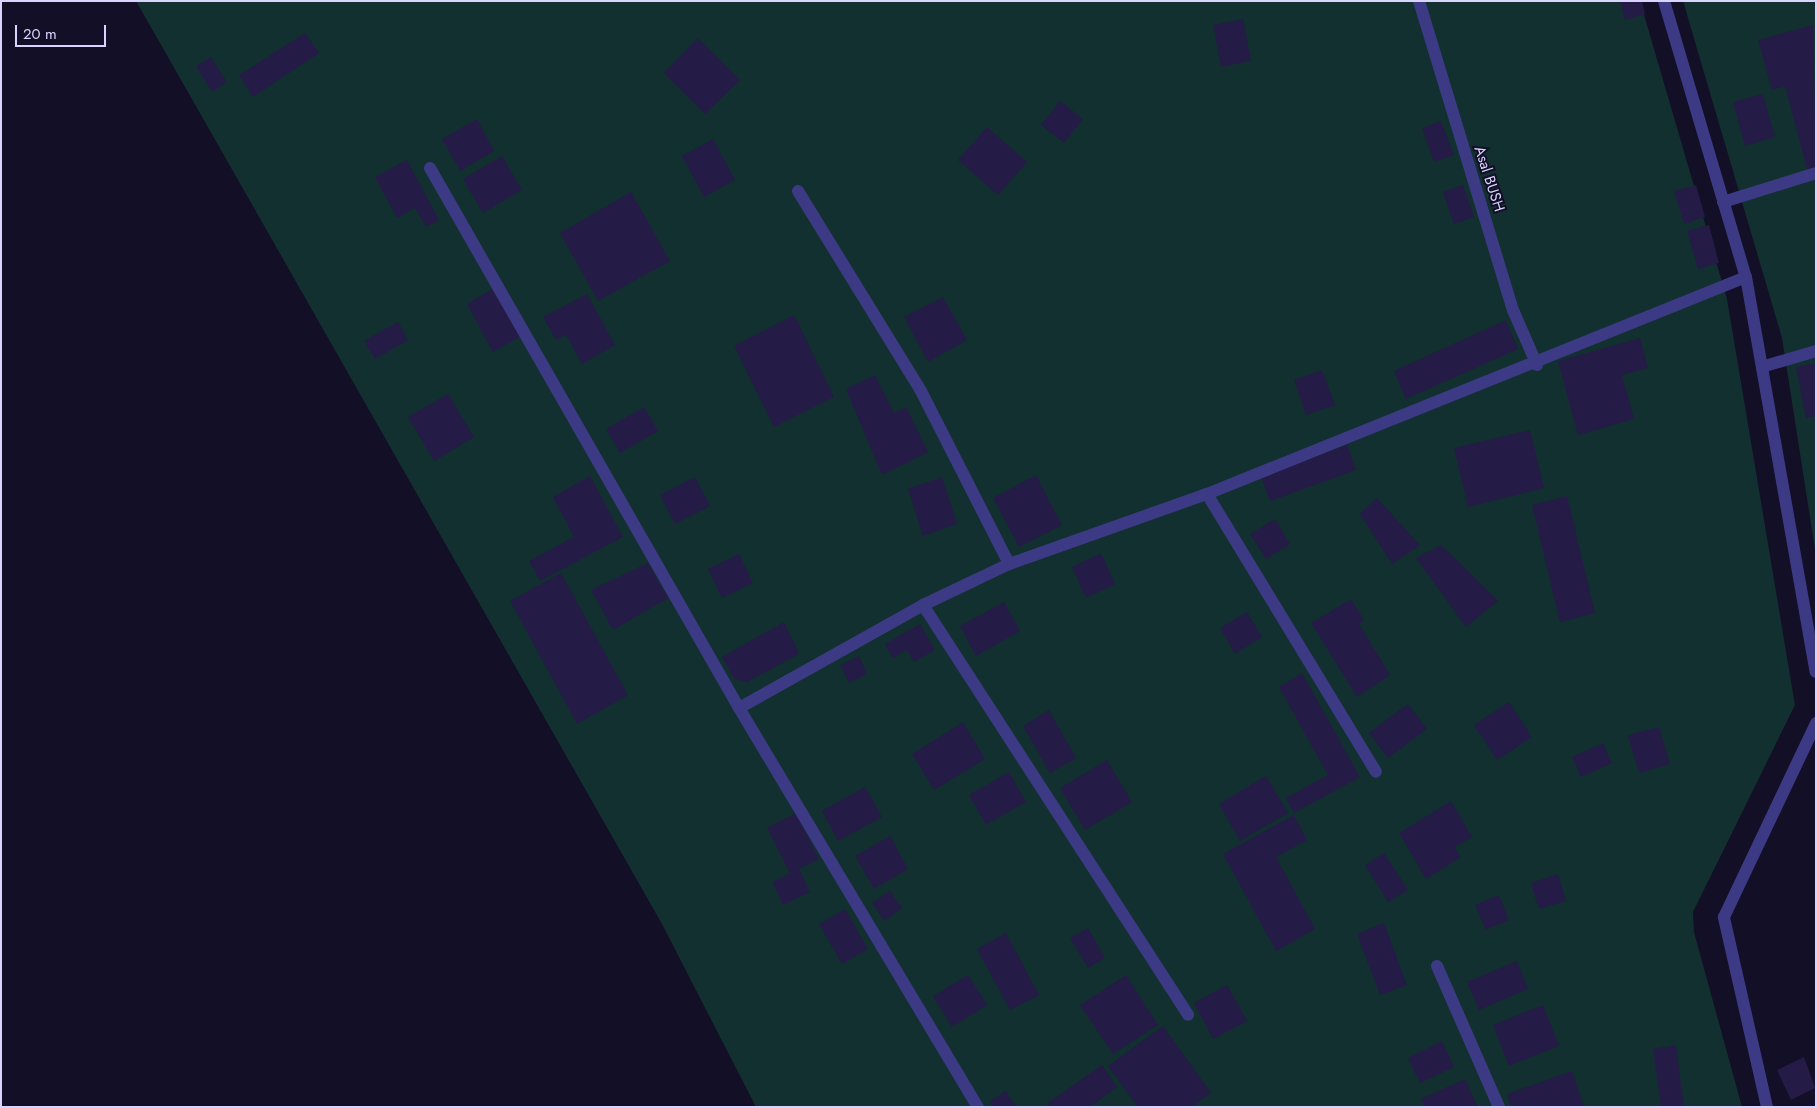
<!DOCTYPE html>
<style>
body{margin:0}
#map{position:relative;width:1817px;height:1108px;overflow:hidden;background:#130f26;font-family:Jost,sans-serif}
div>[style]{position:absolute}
.green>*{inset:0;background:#12302f}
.building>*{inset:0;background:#241b47}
.minor>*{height:12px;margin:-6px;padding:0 6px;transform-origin:6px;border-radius:6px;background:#3d3a85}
span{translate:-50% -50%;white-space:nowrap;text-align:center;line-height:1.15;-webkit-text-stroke:4px #130f26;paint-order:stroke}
.street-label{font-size:15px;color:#d9d4ff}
.frame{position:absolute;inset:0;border:2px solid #d9d4ff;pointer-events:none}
.scale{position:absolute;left:15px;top:25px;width:91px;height:22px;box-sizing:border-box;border:2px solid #d9d4ff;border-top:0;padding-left:6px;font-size:15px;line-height:18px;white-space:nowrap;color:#d9d4ff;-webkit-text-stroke:4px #130f26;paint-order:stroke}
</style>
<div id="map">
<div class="green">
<div style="clip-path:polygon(136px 1px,1640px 1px,1727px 299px,1795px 705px,1693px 912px,1694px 932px,1742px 1107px,756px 1107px,662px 924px)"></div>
<div style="clip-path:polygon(1683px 1px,1816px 1px,1816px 556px,1782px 338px)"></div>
</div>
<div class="building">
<div style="clip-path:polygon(1620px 1px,1642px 1px,1645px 14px,1625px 20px)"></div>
<div style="clip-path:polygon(1243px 19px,1251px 61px,1221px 67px,1213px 25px)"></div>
<div style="clip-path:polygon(1813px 25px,1816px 167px,1807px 169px,1785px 86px,1772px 90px,1758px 40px)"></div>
<div style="clip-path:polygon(305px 33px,319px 53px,253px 97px,239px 75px)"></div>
<div style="clip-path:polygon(698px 38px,740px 80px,705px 114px,664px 73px)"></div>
<div style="clip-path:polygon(211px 57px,227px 82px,212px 92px,196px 66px)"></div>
<div style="clip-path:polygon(1763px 94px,1775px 137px,1745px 146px,1733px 102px)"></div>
<div style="clip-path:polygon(1060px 101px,1083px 119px,1064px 143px,1041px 125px)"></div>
<div style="clip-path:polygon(477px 119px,494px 151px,460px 171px,442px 139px)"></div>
<div style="clip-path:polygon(1441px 121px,1454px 155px,1434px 162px,1422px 128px)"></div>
<div style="clip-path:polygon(987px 127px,1027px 162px,998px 195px,958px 160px)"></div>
<div style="clip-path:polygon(713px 139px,735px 180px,704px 197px,682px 156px)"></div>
<div style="clip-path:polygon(502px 156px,522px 190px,483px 213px,463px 179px)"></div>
<div style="clip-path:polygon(407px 160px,439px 220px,426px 227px,415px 208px,397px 218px,375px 177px)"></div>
<div style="clip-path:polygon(1463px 185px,1474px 217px,1454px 224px,1443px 192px)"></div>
<div style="clip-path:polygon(1696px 185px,1705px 217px,1684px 224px,1674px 191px)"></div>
<div style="clip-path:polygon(631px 192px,670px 261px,598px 301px,560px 233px)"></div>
<div style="clip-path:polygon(1709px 225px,1719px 263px,1698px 269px,1687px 231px)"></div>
<div style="clip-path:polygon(494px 288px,521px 336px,493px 352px,467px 304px)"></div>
<div style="clip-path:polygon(587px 294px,615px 345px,582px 364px,566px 335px,556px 340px,543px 317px)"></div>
<div style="clip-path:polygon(943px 297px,967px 340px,928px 362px,904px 317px)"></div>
<div style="clip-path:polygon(794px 315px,834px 397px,774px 427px,734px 346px)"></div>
<div style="clip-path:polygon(1506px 320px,1518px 349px,1406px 399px,1394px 371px)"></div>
<div style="clip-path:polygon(398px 322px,408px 340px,375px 359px,364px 341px)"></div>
<div style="clip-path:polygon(1640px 338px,1648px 368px,1622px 375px,1634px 419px,1578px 435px,1558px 361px)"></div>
<div style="clip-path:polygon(1816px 363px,1816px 416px,1806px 418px,1796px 367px)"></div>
<div style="clip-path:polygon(1322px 370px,1335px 405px,1306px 415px,1294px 380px)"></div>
<div style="clip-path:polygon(875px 375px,894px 413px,906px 407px,928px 452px,882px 475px,846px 389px)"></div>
<div style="clip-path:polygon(448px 394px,474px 437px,434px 461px,408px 417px)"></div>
<div style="clip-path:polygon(644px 407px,658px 431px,620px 453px,606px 429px)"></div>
<div style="clip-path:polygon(1530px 430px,1544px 488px,1468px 507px,1454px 448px)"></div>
<div style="clip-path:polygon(1347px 445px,1356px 470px,1270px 501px,1261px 477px)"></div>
<div style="clip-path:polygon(1036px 475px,1062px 525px,1019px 547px,993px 498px)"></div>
<div style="clip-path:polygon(590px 476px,623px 537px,540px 581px,529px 561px,574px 537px,553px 497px)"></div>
<div style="clip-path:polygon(695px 477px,710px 506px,675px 524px,660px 495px)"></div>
<div style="clip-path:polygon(942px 477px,957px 524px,923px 536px,908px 489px)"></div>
<div style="clip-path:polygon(1567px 496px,1595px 613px,1560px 622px,1532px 505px)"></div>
<div style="clip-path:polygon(1377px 498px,1420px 545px,1392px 564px,1360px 514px)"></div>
<div style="clip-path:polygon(1275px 519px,1290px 544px,1266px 559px,1250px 534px)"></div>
<div style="clip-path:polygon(1441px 545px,1498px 601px,1466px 627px,1416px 558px)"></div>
<div style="clip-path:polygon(1101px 553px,1115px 584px,1086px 598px,1072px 567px)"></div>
<div style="clip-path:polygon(739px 554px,753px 583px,722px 598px,708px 569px)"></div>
<div style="clip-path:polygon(648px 563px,668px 598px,613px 630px,591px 590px)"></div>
<div style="clip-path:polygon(561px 573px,628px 695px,577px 724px,510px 601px)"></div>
<div style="clip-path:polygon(1351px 599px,1364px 620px,1359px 624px,1390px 675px,1357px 697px,1311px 623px)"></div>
<div style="clip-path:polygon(1004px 602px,1020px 631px,976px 656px,960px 626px)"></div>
<div style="clip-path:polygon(1247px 612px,1262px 637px,1235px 654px,1220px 628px)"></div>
<div style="clip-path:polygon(784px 622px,799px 654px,747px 682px,734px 679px,722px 657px)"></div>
<div style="clip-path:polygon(920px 624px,935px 650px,914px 662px,907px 650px,893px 658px,885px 644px)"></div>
<div style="clip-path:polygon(859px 656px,867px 674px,849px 683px,840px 665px)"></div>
<div style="clip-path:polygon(1302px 673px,1360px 777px,1294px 813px,1286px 798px,1328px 775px,1279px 687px)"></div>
<div style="clip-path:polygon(1509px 702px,1532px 737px,1497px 760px,1474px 725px)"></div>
<div style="clip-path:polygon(1408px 704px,1427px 729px,1388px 758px,1369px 733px)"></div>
<div style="clip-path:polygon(1049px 710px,1076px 758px,1050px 773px,1023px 726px)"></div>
<div style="clip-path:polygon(963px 722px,985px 759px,934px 790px,912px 754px)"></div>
<div style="clip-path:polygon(1659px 727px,1670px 764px,1639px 773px,1628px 735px)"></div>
<div style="clip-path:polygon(1603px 743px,1612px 763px,1581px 777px,1572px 757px)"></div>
<div style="clip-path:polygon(1107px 760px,1132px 802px,1085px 830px,1060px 788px)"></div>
<div style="clip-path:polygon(1009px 772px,1026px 802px,986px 825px,969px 795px)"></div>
<div style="clip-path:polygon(1266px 776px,1288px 813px,1240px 841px,1219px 804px)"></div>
<div style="clip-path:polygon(865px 787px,882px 817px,838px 841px,822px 811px)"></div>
<div style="clip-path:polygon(1451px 801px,1472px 837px,1455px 847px,1461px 857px,1426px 879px,1399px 833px)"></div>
<div style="clip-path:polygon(796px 813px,819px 859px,799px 869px,810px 892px,783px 905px,772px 882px,790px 874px,767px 828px)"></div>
<div style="clip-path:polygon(1294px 815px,1307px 840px,1276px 857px,1315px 929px,1276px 951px,1223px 854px)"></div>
<div style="clip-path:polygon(890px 836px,908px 869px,874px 889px,855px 856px)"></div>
<div style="clip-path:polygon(1384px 853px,1408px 890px,1388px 902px,1365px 865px)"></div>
<div style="clip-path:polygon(1558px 874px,1566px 901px,1539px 909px,1531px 883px)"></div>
<div style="clip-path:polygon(890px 891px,902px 908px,884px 921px,872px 903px)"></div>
<div style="clip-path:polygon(1499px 895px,1509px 920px,1486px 930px,1475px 905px)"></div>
<div style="clip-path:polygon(845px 909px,868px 949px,842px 964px,819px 924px)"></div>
<div style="clip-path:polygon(1384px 923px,1407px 985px,1380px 995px,1357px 934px)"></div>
<div style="clip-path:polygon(1088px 928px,1105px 958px,1088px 968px,1070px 938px)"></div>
<div style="clip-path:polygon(1006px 933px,1039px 995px,1010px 1010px,977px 949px)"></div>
<div style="clip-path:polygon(1517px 961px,1528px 989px,1479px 1010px,1467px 982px)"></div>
<div style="clip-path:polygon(968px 975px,987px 1005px,952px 1027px,933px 996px)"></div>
<div style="clip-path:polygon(1126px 975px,1158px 1025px,1113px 1054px,1080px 1005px)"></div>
<div style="clip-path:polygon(1227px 985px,1247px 1021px,1213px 1039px,1194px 1003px)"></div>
<div style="clip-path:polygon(1543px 1005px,1559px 1046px,1509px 1066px,1493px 1025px)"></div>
<div style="clip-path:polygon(1163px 1026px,1211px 1093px,1191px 1107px,1138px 1107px,1108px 1066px)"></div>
<div style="clip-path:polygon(1442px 1041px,1454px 1067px,1420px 1083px,1408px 1058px)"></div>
<div style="clip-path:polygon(1676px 1045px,1684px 1107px,1661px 1107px,1653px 1049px)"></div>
<div style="clip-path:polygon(1804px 1057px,1815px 1088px,1791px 1100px,1777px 1070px)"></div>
<div style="clip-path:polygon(1102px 1065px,1117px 1087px,1090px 1107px,1050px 1107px,1048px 1103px)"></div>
<div style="clip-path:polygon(1572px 1071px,1584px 1107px,1511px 1107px,1507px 1094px)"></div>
<div style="clip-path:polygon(1465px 1079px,1478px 1107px,1425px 1107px,1421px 1099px)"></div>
<div style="clip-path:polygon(1006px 1091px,1016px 1107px,993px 1107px,990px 1101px)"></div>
</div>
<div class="minor">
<div style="left:1419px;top:1px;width:323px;rotate:73.1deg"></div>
<div style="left:1513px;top:310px;width:60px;rotate:66.4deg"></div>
<div style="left:1664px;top:1px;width:288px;rotate:73.5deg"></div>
<div style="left:1746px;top:277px;width:401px;rotate:80deg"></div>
<div style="left:430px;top:168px;width:622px;rotate:60.22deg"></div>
<div style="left:739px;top:708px;width:465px;rotate:59.1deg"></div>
<div style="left:798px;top:191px;width:235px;rotate:58.4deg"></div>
<div style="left:921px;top:391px;width:194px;rotate:63deg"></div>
<div style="left:1723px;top:202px;width:97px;rotate:-17.3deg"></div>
<div style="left:1765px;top:366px;width:53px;rotate:-16.4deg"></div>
<div style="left:1207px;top:494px;width:325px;rotate:58.7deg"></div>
<div style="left:923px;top:605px;width:488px;rotate:57.1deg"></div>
<div style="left:739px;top:708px;width:211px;rotate:-29.2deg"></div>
<div style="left:923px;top:605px;width:95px;rotate:-25.5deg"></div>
<div style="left:1009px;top:564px;width:210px;rotate:-19.5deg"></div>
<div style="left:1207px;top:494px;width:581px;rotate:-21.93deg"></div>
<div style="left:1437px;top:966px;width:154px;rotate:66.3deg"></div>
<div style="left:1767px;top:1107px;width:195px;rotate:-102.8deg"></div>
<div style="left:1724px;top:917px;width:215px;rotate:-64.6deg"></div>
</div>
<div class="street-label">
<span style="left:1489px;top:179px;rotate:72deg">Asal BUSH</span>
</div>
<div class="frame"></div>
<div class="scale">20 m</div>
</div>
